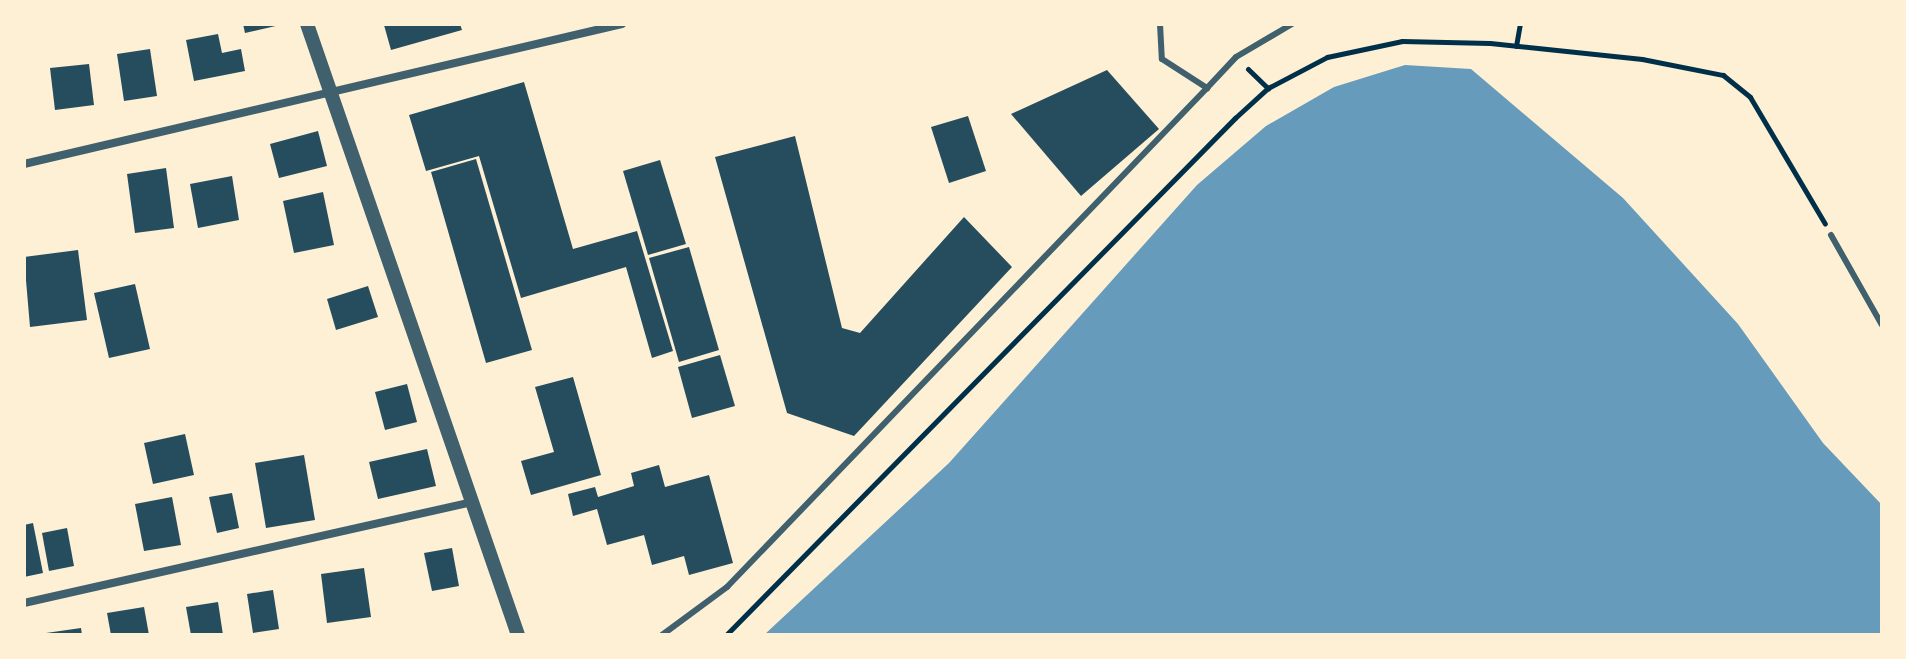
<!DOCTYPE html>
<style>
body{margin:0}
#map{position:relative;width:1906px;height:659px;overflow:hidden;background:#fdf0d5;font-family:Barlow,sans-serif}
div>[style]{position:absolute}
.water>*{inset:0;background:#669bbc}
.building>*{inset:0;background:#264d5e}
.path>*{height:5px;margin:-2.5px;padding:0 2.5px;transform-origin:2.5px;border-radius:2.5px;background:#003049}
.service>*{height:6px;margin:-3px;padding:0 3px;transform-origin:3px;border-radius:3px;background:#3f606c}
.minor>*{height:8px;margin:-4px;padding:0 4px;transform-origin:4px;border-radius:4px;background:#3f606c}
.tertiary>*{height:14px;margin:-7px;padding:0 7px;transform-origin:7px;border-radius:7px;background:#3f606c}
span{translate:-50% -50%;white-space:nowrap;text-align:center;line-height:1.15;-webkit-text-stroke:6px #fdf0d5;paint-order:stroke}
.frame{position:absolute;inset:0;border:26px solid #fdf0d5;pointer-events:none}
</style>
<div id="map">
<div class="water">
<div style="clip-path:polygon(1405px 65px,1471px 69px,1623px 198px,1738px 324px,1823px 443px,1882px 505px,1882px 635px,764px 635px,949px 463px,1197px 185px,1266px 126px,1334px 87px)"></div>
</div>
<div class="building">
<div style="clip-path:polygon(243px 24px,279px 24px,280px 25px,245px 33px)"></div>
<div style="clip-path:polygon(460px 24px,462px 30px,391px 50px,384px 25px)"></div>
<div style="clip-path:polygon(218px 34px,222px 53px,241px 49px,245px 71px,194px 81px,186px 40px)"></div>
<div style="clip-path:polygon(150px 49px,157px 96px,124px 101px,117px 54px)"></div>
<div style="clip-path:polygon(89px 64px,94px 105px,55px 110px,50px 68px)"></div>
<div style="clip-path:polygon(1107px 70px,1159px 129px,1081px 196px,1011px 114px)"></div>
<div style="clip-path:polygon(524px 82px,573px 249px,637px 231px,673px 351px,652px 358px,626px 267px,521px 298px,479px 156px,426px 171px,409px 115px)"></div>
<div style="clip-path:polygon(968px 116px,986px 171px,949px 183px,931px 127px)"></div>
<div style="clip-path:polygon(318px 131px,327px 166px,279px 178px,270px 144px)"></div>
<div style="clip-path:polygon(795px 136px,842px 328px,860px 333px,964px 217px,1012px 267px,854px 436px,787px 413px,715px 157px)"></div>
<div style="clip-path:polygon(476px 159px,532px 350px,486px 363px,431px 172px)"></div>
<div style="clip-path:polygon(660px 160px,686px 244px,648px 255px,623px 171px)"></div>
<div style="clip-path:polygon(166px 168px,174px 228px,135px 233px,127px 174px)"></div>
<div style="clip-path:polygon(232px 176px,239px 220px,198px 228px,190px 184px)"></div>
<div style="clip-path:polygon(323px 192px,334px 245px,294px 253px,283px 201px)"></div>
<div style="clip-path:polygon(689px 247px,719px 350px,679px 362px,649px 258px)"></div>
<div style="clip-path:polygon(78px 250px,87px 320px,30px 327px,24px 257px)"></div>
<div style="clip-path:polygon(135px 284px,150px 349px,109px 358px,94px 293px)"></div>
<div style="clip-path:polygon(368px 286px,378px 317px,336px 330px,327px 299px)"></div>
<div style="clip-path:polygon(720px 355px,735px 406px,692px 418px,678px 367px)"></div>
<div style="clip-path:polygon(573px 377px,601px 475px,531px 495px,521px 461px,554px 452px,535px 387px)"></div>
<div style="clip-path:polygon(407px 384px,417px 422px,385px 430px,375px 392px)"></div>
<div style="clip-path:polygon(185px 434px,194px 475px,153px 484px,144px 443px)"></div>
<div style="clip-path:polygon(427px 449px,436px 486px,378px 499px,369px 462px)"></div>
<div style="clip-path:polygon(304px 455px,315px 520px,266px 528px,255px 463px)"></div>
<div style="clip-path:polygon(659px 465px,665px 487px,709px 475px,733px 563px,689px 575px,684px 556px,652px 565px,644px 535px,607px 545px,597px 509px,573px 516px,568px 494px,595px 487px,598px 497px,634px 486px,631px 473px)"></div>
<div style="clip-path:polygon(232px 493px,239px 528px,217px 533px,209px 497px)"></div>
<div style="clip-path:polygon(172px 497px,181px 545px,144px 551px,135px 504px)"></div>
<div style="clip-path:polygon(33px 523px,43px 573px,24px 577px,24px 525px)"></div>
<div style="clip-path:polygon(67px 528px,74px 566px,49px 571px,42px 533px)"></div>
<div style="clip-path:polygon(452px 548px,459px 586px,432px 591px,424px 553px)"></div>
<div style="clip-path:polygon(364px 568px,371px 617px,327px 623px,321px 574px)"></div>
<div style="clip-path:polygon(273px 590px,279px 629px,253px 633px,247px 594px)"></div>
<div style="clip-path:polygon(218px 602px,223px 635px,191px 635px,186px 607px)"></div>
<div style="clip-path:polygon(144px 607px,149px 635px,111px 635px,107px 613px)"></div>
<div style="clip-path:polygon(81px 628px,82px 635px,46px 635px,46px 633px)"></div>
</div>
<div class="path">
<div style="left:1516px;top:46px;width:22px;rotate:-80deg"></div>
<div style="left:1248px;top:69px;width:28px;rotate:44deg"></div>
<div style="left:726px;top:635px;width:726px;rotate:-45.45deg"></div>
<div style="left:1235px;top:118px;width:45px;rotate:-42.3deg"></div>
<div style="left:1268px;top:88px;width:67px;rotate:-27.7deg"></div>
<div style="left:1327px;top:57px;width:77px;rotate:-12deg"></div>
<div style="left:1402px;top:41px;width:88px;rotate:1.3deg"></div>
<div style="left:1490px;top:43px;width:153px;rotate:6deg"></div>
<div style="left:1642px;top:59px;width:83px;rotate:11.2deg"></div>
<div style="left:1723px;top:75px;width:35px;rotate:39deg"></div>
<div style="left:1750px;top:97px;width:147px;rotate:59.4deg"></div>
</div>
<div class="service">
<div style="left:1160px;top:24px;width:35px;rotate:87deg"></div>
<div style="left:1162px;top:59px;width:54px;rotate:32.8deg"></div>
<div style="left:1207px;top:88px;width:42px;rotate:-46.9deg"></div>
<div style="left:1236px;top:57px;width:65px;rotate:-30.5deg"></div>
<div style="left:1831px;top:235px;width:103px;rotate:60.5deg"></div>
<div style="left:662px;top:635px;width:81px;rotate:-36.4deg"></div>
<div style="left:727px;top:587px;width:692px;rotate:-46.11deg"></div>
</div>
<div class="minor">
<div style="left:24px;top:164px;width:614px;rotate:-13.18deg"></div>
<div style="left:24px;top:603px;width:458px;rotate:-12.7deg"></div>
</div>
<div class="tertiary">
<div style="left:307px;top:24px;width:646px;rotate:70.95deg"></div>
</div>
<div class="frame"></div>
</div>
